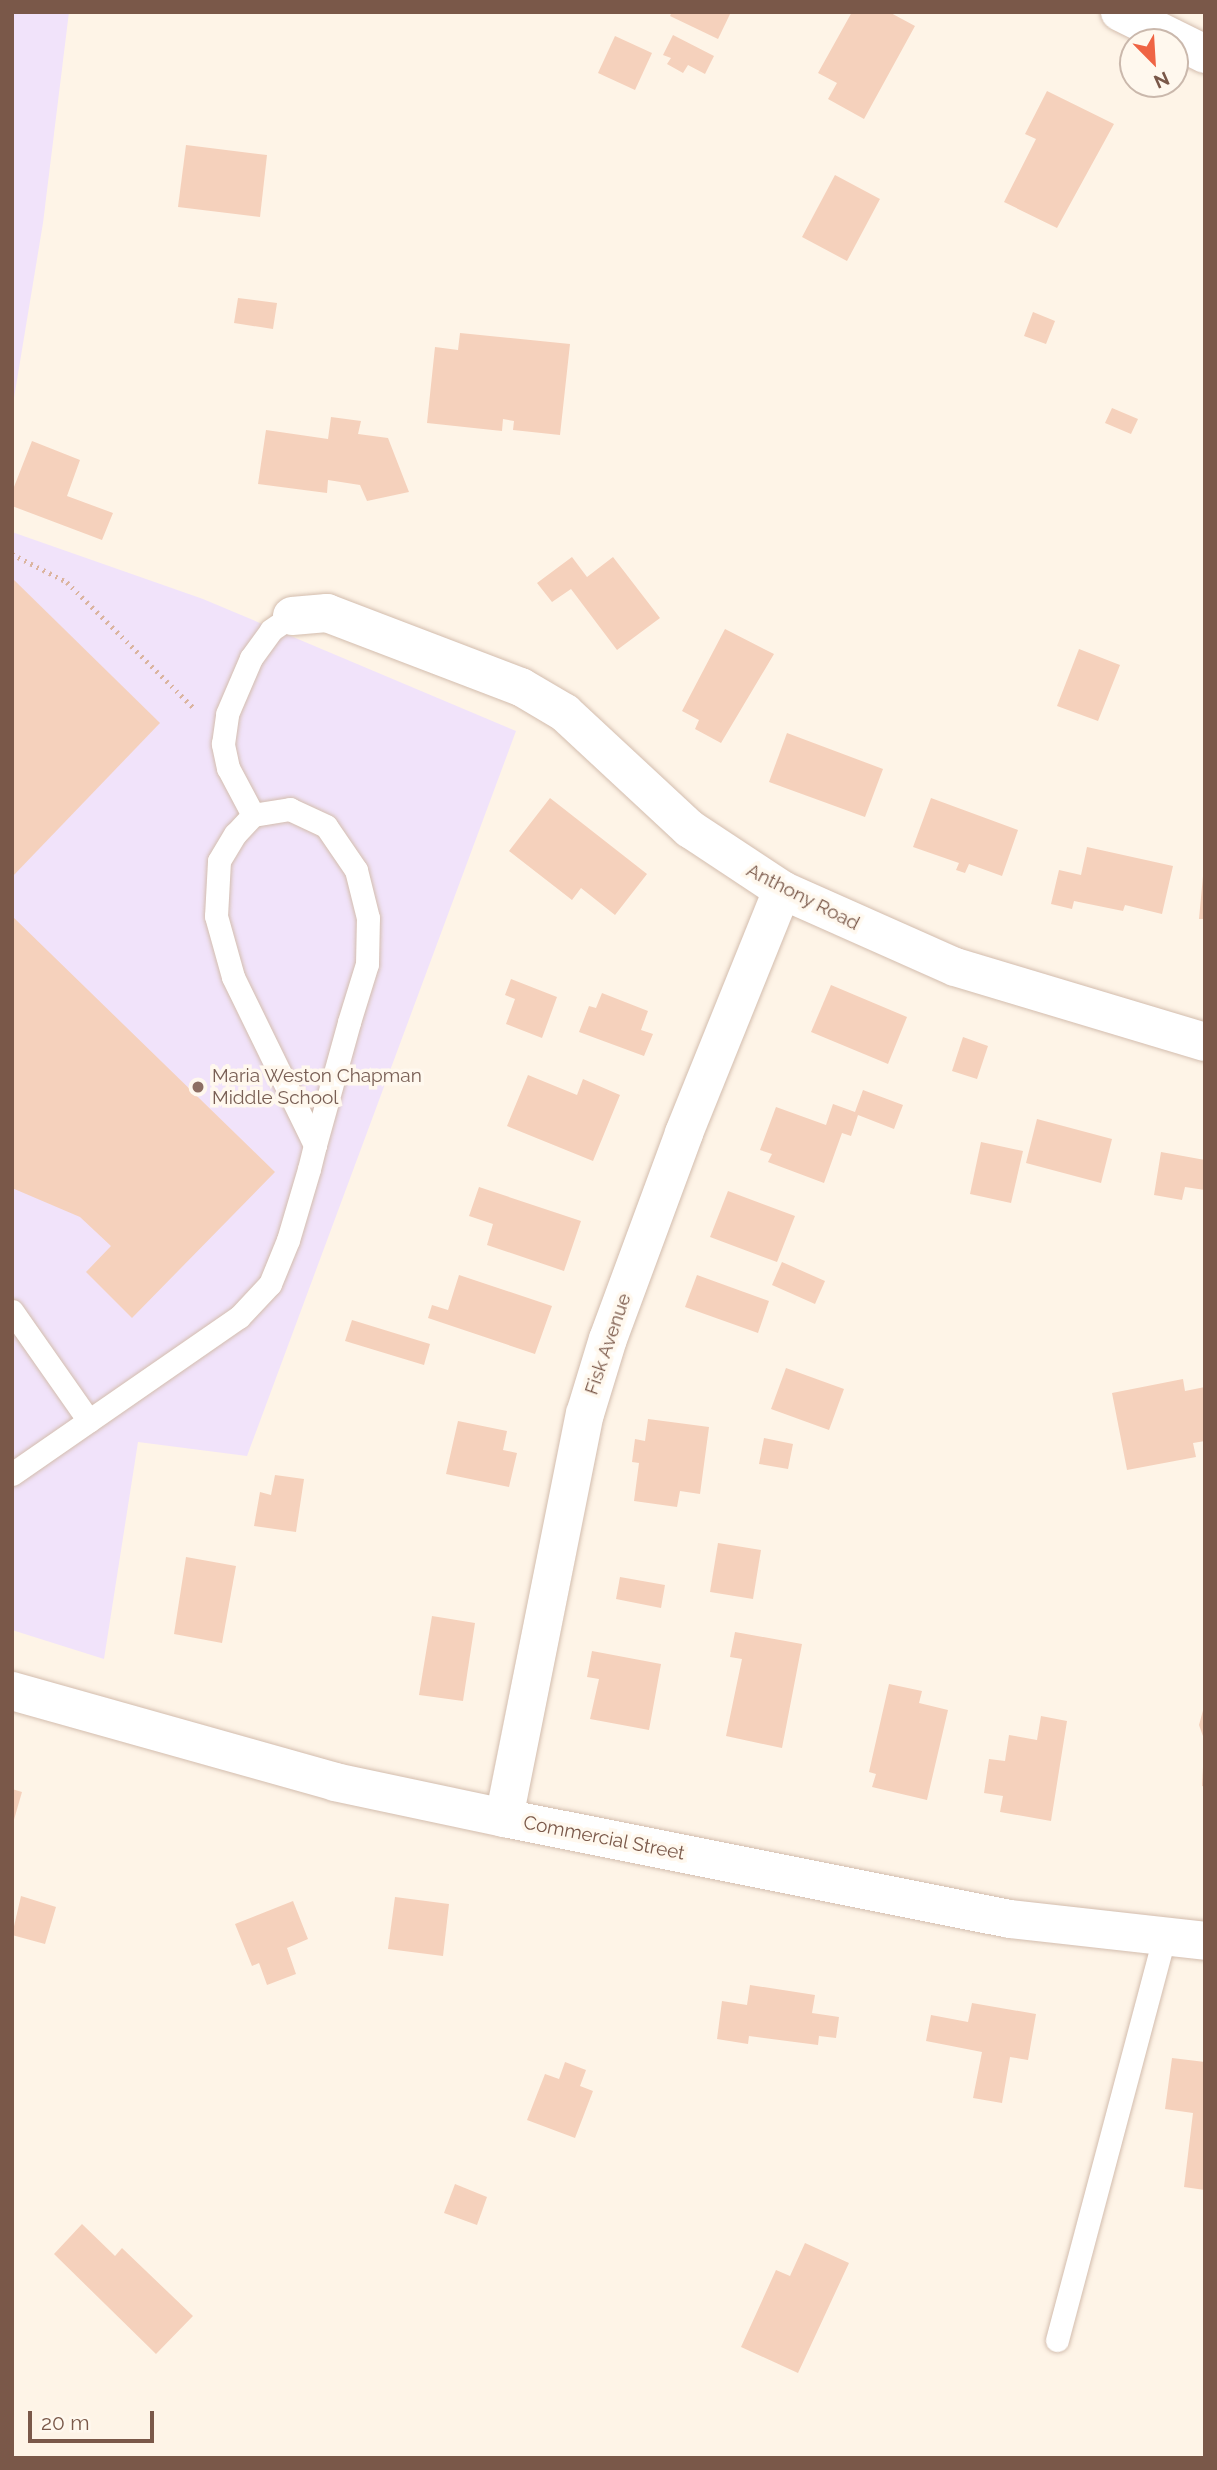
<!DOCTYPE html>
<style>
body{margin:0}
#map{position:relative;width:1217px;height:2470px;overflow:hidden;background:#fef4e7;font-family:Raleway,sans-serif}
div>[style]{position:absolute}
.education>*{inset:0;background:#f1e3fa}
.building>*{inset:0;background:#f5d1bc}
.path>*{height:4.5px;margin-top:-2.25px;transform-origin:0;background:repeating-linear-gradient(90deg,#dbb49f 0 2px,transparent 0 7px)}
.roads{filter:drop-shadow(0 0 2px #d3bdae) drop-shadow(0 0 2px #d3bdae)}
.lane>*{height:23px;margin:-11.5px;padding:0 11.5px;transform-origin:11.5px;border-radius:11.5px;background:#fff}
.street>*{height:38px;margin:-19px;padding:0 19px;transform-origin:19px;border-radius:19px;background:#fff}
.secondary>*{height:38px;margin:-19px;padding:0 19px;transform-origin:19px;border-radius:19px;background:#fff}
.dots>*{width:19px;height:19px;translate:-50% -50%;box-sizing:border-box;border:4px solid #fff8ee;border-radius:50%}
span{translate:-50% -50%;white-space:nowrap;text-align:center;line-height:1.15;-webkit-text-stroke:7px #fff8ee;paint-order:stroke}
.street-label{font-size:19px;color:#7a5849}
.education-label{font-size:19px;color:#785e54}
.left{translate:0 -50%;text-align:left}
.frame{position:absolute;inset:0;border:14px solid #7a5849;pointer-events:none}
.north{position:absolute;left:1119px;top:28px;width:70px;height:70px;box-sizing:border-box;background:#fff8ee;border:2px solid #cab8ac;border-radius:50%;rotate:156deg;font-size:19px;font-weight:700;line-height:28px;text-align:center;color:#7a5849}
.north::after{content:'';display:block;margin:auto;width:24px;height:32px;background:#ef6444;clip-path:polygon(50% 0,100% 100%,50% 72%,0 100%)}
.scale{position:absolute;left:28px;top:2411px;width:126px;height:32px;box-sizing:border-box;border:4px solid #7a5849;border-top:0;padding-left:9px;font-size:21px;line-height:24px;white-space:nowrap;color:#7a5849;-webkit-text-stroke:5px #fff8ee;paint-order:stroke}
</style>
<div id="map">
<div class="education">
<div style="clip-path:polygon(12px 12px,69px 12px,43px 223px,12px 410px)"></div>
<div style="clip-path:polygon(12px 532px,203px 599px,516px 731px,247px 1456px,138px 1442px,104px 1659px,12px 1630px)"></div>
</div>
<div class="building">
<div style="clip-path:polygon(672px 12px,731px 12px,718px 39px,670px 16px)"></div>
<div style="clip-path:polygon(852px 12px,889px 12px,915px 26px,864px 119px,828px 99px,837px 83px,818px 73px)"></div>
<div style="clip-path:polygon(673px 35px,714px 56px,705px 74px,688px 65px,683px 73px,667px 64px,671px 58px,663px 55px)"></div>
<div style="clip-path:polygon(615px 36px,652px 53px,635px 90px,598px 73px)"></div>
<div style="clip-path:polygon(1047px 91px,1114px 124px,1057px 228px,1004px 202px,1036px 139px,1025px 134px)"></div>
<div style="clip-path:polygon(186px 145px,267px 155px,260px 217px,178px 207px)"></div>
<div style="clip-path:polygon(835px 175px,880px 199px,847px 261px,802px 237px)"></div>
<div style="clip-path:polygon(238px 298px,277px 303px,273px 329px,234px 323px)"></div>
<div style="clip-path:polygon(1033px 312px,1055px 321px,1046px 344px,1024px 336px)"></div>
<div style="clip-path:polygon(460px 333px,570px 344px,560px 435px,513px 430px,514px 421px,503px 419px,502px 431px,427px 423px,435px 347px,458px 350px)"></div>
<div style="clip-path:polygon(1112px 408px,1138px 419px,1131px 434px,1105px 423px)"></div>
<div style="clip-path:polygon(331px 417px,361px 421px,358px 434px,388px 438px,409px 492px,367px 501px,360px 485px,328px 480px,327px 493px,258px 484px,266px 430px,328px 439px)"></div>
<div style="clip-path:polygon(32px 441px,80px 460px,67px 496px,113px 513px,102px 540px,12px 506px,12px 492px)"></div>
<div style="clip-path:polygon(572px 557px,587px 577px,613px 557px,660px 618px,617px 650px,571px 589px,552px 602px,537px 583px)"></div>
<div style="clip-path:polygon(12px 578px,160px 723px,12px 877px)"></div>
<div style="clip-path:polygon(725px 629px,774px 654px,721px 743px,695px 729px,699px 720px,682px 711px)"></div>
<div style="clip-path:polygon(1079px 649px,1120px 665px,1098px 721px,1057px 706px)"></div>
<div style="clip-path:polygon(787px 733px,883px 769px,865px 817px,769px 782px)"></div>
<div style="clip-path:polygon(550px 798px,647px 874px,615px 915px,581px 888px,572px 900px,509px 851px)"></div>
<div style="clip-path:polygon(931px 798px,1018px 830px,1002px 876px,969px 864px,965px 873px,956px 870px,959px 863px,913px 847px)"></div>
<div style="clip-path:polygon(1087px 847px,1173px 866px,1162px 914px,1125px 905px,1123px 911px,1074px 901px,1072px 909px,1051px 904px,1059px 870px,1081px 875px)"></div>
<div style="clip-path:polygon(1203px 876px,1205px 876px,1205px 919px,1199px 919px)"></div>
<div style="clip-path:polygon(12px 916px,275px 1172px,132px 1318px,86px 1272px,111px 1246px,80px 1217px,12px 1188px)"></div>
<div style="clip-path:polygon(511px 979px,557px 997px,542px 1038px,506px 1024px,515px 999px,505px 995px)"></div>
<div style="clip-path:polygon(831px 985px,907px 1017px,888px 1064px,811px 1032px)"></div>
<div style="clip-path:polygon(602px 993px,648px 1011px,641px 1030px,653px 1034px,644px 1056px,579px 1032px,589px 1006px,596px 1008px)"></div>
<div style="clip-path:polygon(963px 1037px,988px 1046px,977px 1079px,952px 1071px)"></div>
<div style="clip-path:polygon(528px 1075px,577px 1095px,583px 1079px,620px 1095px,593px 1161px,507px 1126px)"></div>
<div style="clip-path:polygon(863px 1090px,903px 1105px,894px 1129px,858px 1115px,851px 1136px,842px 1133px,824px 1183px,768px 1162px,772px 1154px,760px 1150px,776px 1107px,826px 1125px,833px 1104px,855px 1112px)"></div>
<div style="clip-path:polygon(1037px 1119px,1112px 1139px,1101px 1183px,1026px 1163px)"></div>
<div style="clip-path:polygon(981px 1142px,1023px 1151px,1011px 1203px,970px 1194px)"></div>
<div style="clip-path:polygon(1161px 1152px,1205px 1160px,1205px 1190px,1185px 1187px,1182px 1200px,1154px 1195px)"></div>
<div style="clip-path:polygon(479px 1187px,581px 1221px,564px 1271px,487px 1245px,493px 1224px,469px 1216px)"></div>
<div style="clip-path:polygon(728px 1191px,795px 1216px,777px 1262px,710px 1237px)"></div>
<div style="clip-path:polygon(782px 1262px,825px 1281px,815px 1304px,772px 1285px)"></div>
<div style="clip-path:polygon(459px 1275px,552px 1306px,535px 1354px,428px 1318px,432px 1305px,448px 1310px)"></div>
<div style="clip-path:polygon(697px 1275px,769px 1301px,758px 1333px,685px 1307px)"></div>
<div style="clip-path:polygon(352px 1320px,430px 1344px,424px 1365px,345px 1341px)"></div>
<div style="clip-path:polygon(786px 1368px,844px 1389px,829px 1430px,771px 1409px)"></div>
<div style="clip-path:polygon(1183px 1379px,1185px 1391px,1205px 1387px,1205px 1441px,1193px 1443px,1196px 1457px,1127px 1470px,1112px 1393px)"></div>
<div style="clip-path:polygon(648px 1419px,709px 1427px,700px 1494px,680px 1491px,677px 1507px,634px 1501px,639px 1463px,632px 1462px,635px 1439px,645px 1441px)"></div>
<div style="clip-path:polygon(458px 1421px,507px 1431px,503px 1450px,517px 1453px,509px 1487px,446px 1474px)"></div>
<div style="clip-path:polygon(764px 1438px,793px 1444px,788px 1469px,759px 1464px)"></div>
<div style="clip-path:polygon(275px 1475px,304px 1479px,296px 1532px,254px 1526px,260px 1492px,271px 1495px)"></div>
<div style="clip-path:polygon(718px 1543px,761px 1550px,753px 1599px,710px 1592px)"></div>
<div style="clip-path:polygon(186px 1557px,236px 1566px,222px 1643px,174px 1634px)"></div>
<div style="clip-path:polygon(620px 1577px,665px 1585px,661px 1608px,616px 1599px)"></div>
<div style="clip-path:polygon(432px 1616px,475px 1623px,463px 1701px,419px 1695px)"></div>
<div style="clip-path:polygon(735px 1632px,802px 1644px,782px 1748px,726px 1736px,742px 1659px,730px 1657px)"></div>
<div style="clip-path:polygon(592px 1651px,661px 1664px,649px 1730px,590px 1719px,599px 1679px,587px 1677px)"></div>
<div style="clip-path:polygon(889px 1684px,922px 1691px,919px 1703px,948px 1710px,927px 1800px,872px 1787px,876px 1774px,869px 1772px)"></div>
<div style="clip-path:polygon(1205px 1703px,1205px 1739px,1204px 1739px,1199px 1725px)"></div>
<div style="clip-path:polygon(1041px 1716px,1067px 1721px,1051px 1821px,1000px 1812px,1003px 1796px,984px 1793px,989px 1759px,1005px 1761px,1009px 1735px,1037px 1740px)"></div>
<div style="clip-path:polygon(1203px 1767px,1205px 1767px,1205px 1787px,1202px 1786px)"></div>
<div style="clip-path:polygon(12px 1789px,22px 1792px,13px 1823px,12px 1823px)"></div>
<div style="clip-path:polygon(21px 1896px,56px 1907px,45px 1944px,12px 1935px)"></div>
<div style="clip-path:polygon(395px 1897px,449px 1904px,443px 1956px,388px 1949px)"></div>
<div style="clip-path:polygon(293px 1901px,308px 1939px,287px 1948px,296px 1974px,267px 1985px,259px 1963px,252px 1966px,235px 1924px)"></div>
<div style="clip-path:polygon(750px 1985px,815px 1995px,812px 2013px,839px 2017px,836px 2038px,819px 2036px,818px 2045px,749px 2036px,748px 2044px,717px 2039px,722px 2001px,747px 2005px)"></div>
<div style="clip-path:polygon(972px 2003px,1036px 2014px,1028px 2060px,1010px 2057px,1002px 2103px,973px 2098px,982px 2052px,926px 2041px,931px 2015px,968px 2022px)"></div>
<div style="clip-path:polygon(1172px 2058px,1205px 2062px,1205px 2190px,1184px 2187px,1193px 2113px,1165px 2109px)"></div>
<div style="clip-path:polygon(565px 2062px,586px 2070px,580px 2086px,593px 2091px,575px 2138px,527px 2120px,545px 2074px,559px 2079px)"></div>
<div style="clip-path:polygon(455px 2184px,487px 2197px,477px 2225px,444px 2213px)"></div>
<div style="clip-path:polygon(82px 2224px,115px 2256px,122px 2248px,193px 2316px,156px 2354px,54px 2254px)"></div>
<div style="clip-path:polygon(805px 2243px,849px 2263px,798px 2373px,741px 2347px,776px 2270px,790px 2276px)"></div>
</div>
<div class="path">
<div style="left:12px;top:554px;width:62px;rotate:27deg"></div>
<div style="left:67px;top:582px;width:179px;rotate:44.8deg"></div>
</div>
<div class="roads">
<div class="lane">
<div style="left:253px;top:815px;width:53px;rotate:-118deg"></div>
<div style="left:228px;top:768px;width:25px;rotate:-102deg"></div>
<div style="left:223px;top:744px;width:30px;rotate:-82deg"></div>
<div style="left:227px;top:714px;width:61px;rotate:-66.8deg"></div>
<div style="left:251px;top:658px;width:34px;rotate:-54deg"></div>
<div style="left:271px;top:630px;width:25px;rotate:-34deg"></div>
<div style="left:12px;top:1311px;width:134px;rotate:55deg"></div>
<div style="left:12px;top:1474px;width:276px;rotate:-34.7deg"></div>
<div style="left:239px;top:1317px;width:45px;rotate:-46.8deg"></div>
<div style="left:270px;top:1284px;width:48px;rotate:-67.8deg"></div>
<div style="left:288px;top:1240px;width:74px;rotate:-73.5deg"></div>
<div style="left:309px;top:1169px;width:25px;rotate:-76deg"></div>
<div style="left:315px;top:1145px;width:128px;rotate:-74.5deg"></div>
<div style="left:349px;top:1022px;width:61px;rotate:-72.8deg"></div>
<div style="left:367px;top:964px;width:46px;rotate:-88.8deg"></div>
<div style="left:368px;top:918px;width:49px;rotate:-104deg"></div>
<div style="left:356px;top:870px;width:53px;rotate:-124.3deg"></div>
<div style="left:326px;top:826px;width:40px;rotate:-155deg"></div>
<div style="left:290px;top:809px;width:37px;rotate:171deg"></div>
<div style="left:253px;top:815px;width:26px;rotate:133deg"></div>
<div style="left:235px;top:834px;width:31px;rotate:121deg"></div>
<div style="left:219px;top:861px;width:55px;rotate:93.1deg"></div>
<div style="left:216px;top:916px;width:63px;rotate:74.4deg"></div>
<div style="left:233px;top:977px;width:187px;rotate:64deg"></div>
<div style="left:1057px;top:2340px;width:416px;rotate:-75.1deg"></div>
</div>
<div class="street">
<div style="left:1120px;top:12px;width:95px;rotate:26.3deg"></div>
<div style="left:292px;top:616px;width:35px;rotate:-5deg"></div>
<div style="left:327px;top:613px;width:208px;rotate:20.9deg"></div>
<div style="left:521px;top:687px;width:51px;rotate:30.6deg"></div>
<div style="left:565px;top:713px;width:171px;rotate:42.9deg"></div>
<div style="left:690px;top:829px;width:110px;rotate:33.5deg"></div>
<div style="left:782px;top:890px;width:189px;rotate:24deg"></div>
<div style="left:955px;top:967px;width:261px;rotate:16.7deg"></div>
<div style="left:504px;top:1818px;width:412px;rotate:-78.7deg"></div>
<div style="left:585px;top:1414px;width:78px;rotate:-73deg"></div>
<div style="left:608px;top:1339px;width:220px;rotate:-69.7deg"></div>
<div style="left:684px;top:1133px;width:262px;rotate:-68deg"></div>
</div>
<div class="secondary">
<div style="left:12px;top:1691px;width:336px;rotate:15.7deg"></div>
<div style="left:335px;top:1782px;width:173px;rotate:12deg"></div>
<div style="left:504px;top:1818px;width:516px;rotate:11.29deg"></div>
<div style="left:1010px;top:1919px;width:196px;rotate:6.4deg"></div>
</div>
</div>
<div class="dots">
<div style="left:198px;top:1087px;background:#8d6e63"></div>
</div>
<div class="street-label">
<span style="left:803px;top:897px;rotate:27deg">Anthony Road</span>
<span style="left:608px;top:1344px;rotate:-71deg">Fisk Avenue</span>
<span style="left:604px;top:1838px;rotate:11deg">Commercial Street</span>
</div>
<div class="education-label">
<span class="left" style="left:212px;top:1087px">Maria Weston Chapman<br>Middle School</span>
</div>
<div class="frame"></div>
<div class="north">N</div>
<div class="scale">20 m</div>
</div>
